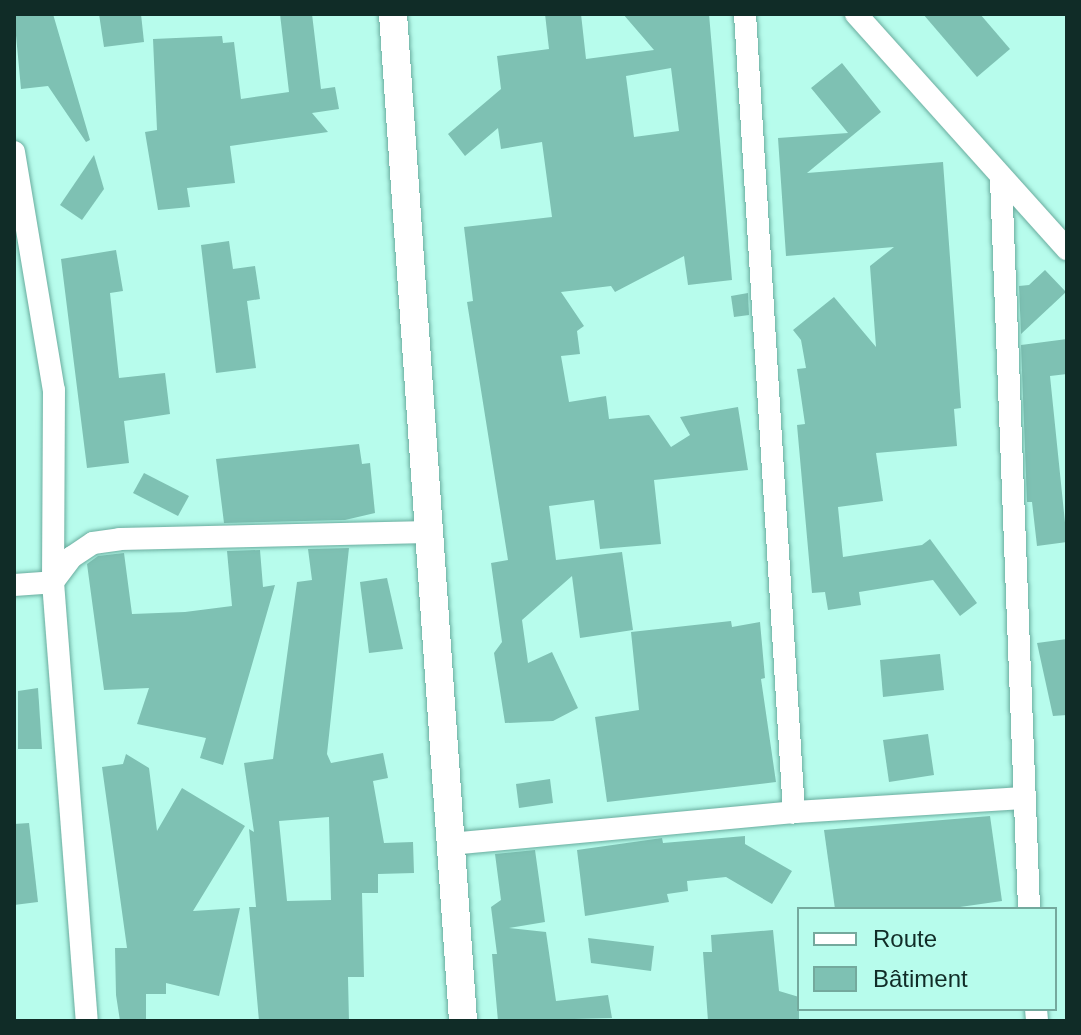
<!DOCTYPE html>
<meta charset="utf-8">
<style>
body{margin:0}
#map{position:relative;width:1081px;height:1035px;overflow:hidden;background:#b7fcec;font-family:Arial,sans-serif}
div>[style]{position:absolute}
.building>*{inset:0;background:#7ec1b3}
.roads{filter:drop-shadow(0 0 2px #69ac9e) drop-shadow(0 0 2px #69ac9e)}
.minor>*{height:22px;margin:-11px;padding:0 11px;transform-origin:11px;border-radius:11px;background:#fff}
.tertiary>*{height:28px;margin:-14px;padding:0 14px;transform-origin:14px;border-radius:14px;background:#fff}
span{translate:-50% -50%;white-space:nowrap;text-align:center;line-height:1.15;-webkit-text-stroke:6px #b7fcec;paint-order:stroke}
.frame{position:absolute;inset:0;border:16px solid #102c27;pointer-events:none}
.legend{position:absolute;left:797px;top:907px;width:260px;height:104px;box-sizing:border-box;background:#b7fcec;border:2px solid #74a99d;margin:0;padding:10px 14px;list-style:none;font-size:24px;color:#102c27}
.legend li{display:flex;align-items:center;gap:16px;height:40px}
.legend b{width:40px;border:2px solid #74a99d}
</style>
<div id="map">
<div class="building">
<div style="clip-path:polygon(14px 14px,53px 14px,90px 140px,86px 142px,48px 86px,21px 89px)"></div>
<div style="clip-path:polygon(99px 14px,141px 14px,144px 42px,104px 47px)"></div>
<div style="clip-path:polygon(280px 14px,312px 14px,321px 89px,335px 87px,339px 109px,312px 113px,328px 132px,230px 146px,235px 183px,187px 188px,190px 207px,158px 210px,145px 132px,157px 130px,153px 39px,222px 36px,223px 43px,234px 42px,241px 99px,289px 92px)"></div>
<div style="clip-path:polygon(evenodd,545px 14px,581px 14px,586px 59px,654px 50px,623px 14px,709px 14px,732px 280px,688px 285px,684px 256px,615px 292px,611px 286px,561px 292px,584px 326px,577px 331px,580px 354px,561px 356px,569px 402px,606px 396px,609px 419px,649px 415px,671px 447px,690px 435px,680px 417px,738px 407px,748px 470px,654px 480px,661px 544px,600px 549px,594px 500px,549px 506px,556px 560px,622px 552px,633px 630px,580px 638px,572px 576px,522px 620px,528px 663px,552px 652px,578px 708px,553px 721px,505px 723px,494px 653px,502px 642px,491px 563px,508px 560px,467px 302px,473px 301px,464px 227px,552px 217px,542px 142px,501px 149px,498px 128px,465px 156px,448px 134px,501px 89px,497px 56px,549px 49px,545px 14px,671px 68px,679px 131px,634px 137px,626px 76px,671px 68px)"></div>
<div style="clip-path:polygon(923px 14px,980px 14px,1010px 49px,977px 77px)"></div>
<div style="clip-path:polygon(842px 63px,881px 112px,807px 173px,943px 162px,961px 408px,954px 409px,957px 446px,876px 453px,883px 501px,838px 507px,843px 557px,922px 545px,930px 539px,977px 603px,960px 616px,933px 580px,859px 592px,861px 605px,828px 610px,825px 592px,812px 593px,797px 425px,805px 424px,797px 369px,806px 368px,801px 340px,793px 330px,834px 297px,876px 347px,870px 266px,894px 247px,786px 256px,778px 138px,848px 133px,811px 88px)"></div>
<div style="clip-path:polygon(94px 155px,104px 189px,82px 220px,60px 205px)"></div>
<div style="clip-path:polygon(229px 241px,233px 269px,255px 266px,260px 299px,247px 301px,256px 368px,216px 373px,201px 245px)"></div>
<div style="clip-path:polygon(116px 250px,123px 291px,110px 293px,119px 378px,165px 373px,170px 414px,124px 421px,129px 463px,87px 468px,61px 259px)"></div>
<div style="clip-path:polygon(1045px 270px,1066px 292px,1021px 334px,1019px 286px,1029px 285px)"></div>
<div style="clip-path:polygon(748px 293px,749px 315px,734px 317px,731px 296px)"></div>
<div style="clip-path:polygon(1067px 339px,1067px 374px,1050px 376px,1067px 542px,1037px 546px,1032px 502px,1027px 502px,1021px 345px)"></div>
<div style="clip-path:polygon(359px 444px,362px 464px,370px 463px,375px 513px,345px 520px,224px 523px,216px 459px)"></div>
<div style="clip-path:polygon(144px 473px,189px 496px,178px 516px,133px 493px)"></div>
<div style="clip-path:polygon(evenodd,349px 548px,327px 754px,331px 763px,383px 753px,388px 778px,373px 781px,384px 843px,413px 842px,414px 873px,378px 874px,378px 893px,362px 893px,364px 977px,348px 977px,349px 1021px,259px 1021px,249px 907px,256px 907px,249px 829px,254px 832px,244px 763px,273px 759px,297px 582px,312px 580px,308px 549px,349px 548px,329px 817px,331px 900px,287px 901px,279px 821px,329px 817px)"></div>
<div style="clip-path:polygon(260px 550px,263px 587px,275px 585px,223px 765px,200px 758px,206px 738px,137px 724px,149px 688px,104px 690px,87px 564px,98px 556px,124px 553px,132px 614px,185px 612px,232px 606px,227px 551px)"></div>
<div style="clip-path:polygon(387px 578px,403px 649px,369px 653px,360px 582px)"></div>
<div style="clip-path:polygon(731px 621px,732px 627px,760px 622px,765px 678px,761px 679px,776px 782px,607px 802px,595px 717px,639px 710px,631px 632px)"></div>
<div style="clip-path:polygon(1067px 639px,1067px 715px,1053px 716px,1037px 643px)"></div>
<div style="clip-path:polygon(940px 654px,944px 690px,883px 697px,880px 660px)"></div>
<div style="clip-path:polygon(38px 688px,42px 749px,18px 749px,18px 691px)"></div>
<div style="clip-path:polygon(928px 734px,934px 775px,889px 782px,883px 740px)"></div>
<div style="clip-path:polygon(126px 754px,149px 768px,157px 831px,182px 788px,245px 826px,193px 911px,240px 908px,219px 996px,166px 983px,166px 994px,146px 994px,146px 1021px,120px 1021px,116px 995px,115px 948px,127px 948px,102px 767px,123px 764px)"></div>
<div style="clip-path:polygon(550px 779px,553px 803px,519px 808px,516px 784px)"></div>
<div style="clip-path:polygon(990px 816px,1002px 901px,946px 909px,835px 909px,824px 830px)"></div>
<div style="clip-path:polygon(29px 823px,38px 902px,14px 905px,14px 824px)"></div>
<div style="clip-path:polygon(745px 836px,745px 844px,792px 871px,772px 904px,726px 877px,687px 881px,688px 891px,667px 894px,669px 902px,585px 916px,577px 850px,662px 838px,663px 843px)"></div>
<div style="clip-path:polygon(535px 850px,545px 922px,509px 928px,546px 932px,556px 1001px,608px 995px,612px 1018px,498px 1021px,492px 954px,497px 954px,491px 907px,501px 900px,495px 854px)"></div>
<div style="clip-path:polygon(773px 930px,779px 991px,799px 997px,799px 1021px,708px 1021px,703px 952px,712px 952px,711px 935px)"></div>
<div style="clip-path:polygon(588px 938px,654px 946px,651px 971px,591px 963px)"></div>
</div>
<div class="roads">
<div class="minor">
<div style="left:745px;top:14px;width:800px;rotate:86.49deg"></div>
<div style="left:856px;top:14px;width:316px;rotate:48.1deg"></div>
<div style="left:14px;top:152px;width:241px;rotate:80.5deg"></div>
<div style="left:54px;top:390px;width:192px;rotate:90.3deg"></div>
<div style="left:53px;top:582px;width:440px;rotate:85.6deg"></div>
<div style="left:1001px;top:179px;width:731px;rotate:87.8deg"></div>
<div style="left:14px;top:585px;width:39px;rotate:-4deg"></div>
<div style="left:53px;top:582px;width:31px;rotate:-53deg"></div>
<div style="left:72px;top:557px;width:25px;rotate:-34deg"></div>
<div style="left:93px;top:543px;width:27px;rotate:-8deg"></div>
<div style="left:120px;top:539px;width:309px;rotate:-1.3deg"></div>
<div style="left:450px;top:844px;width:345px;rotate:-5.3deg"></div>
<div style="left:794px;top:812px;width:227px;rotate:-3.5deg"></div>
<div style="left:1036px;top:1009px;width:12px;rotate:85deg"></div>
</div>
<div class="tertiary">
<div style="left:393px;top:14px;width:1009px;rotate:86.02deg"></div>
</div>
</div>
<div class="frame"></div>
<ul class="legend">
<li><b style="height:10px;background:#fff"></b>Route</li>
<li><b style="height:22px;background:#7ec1b3"></b>Bâtiment</li>
</ul>
</div>
